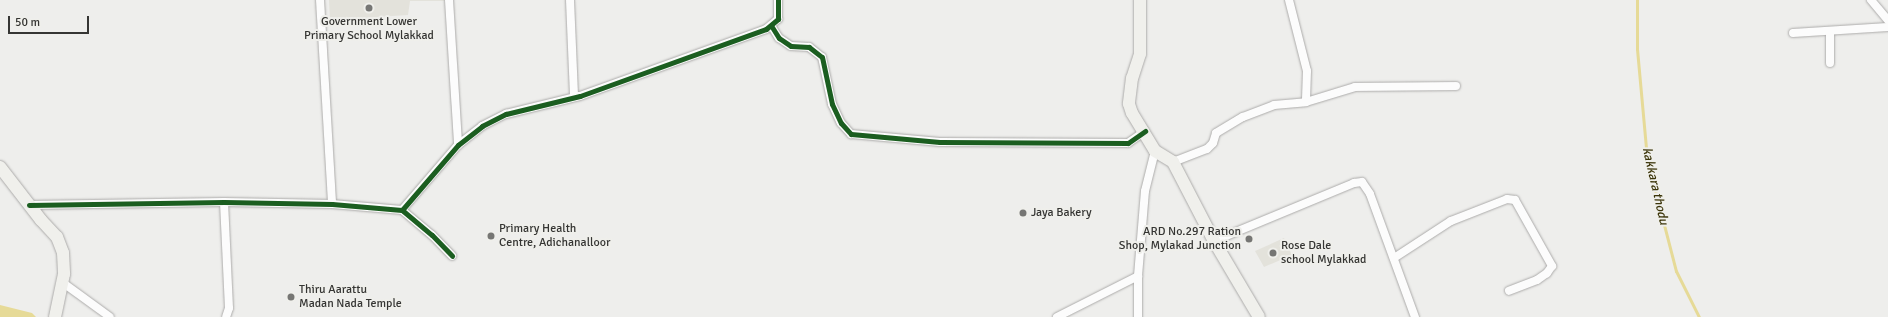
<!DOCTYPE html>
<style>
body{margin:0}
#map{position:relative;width:1888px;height:317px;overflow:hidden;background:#eeeeec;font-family:Signika,sans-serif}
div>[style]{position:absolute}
.built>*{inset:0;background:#e3e2db}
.water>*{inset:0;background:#e6da97}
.stream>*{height:3px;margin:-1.5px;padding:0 1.5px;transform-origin:1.5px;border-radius:1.5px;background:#e6da97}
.roads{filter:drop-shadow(0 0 1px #acabaa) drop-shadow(0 0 1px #acabaa)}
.minor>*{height:8px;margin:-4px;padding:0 4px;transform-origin:4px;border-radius:4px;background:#fcfcfc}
.secondary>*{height:12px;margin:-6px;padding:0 6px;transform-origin:6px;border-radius:6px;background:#f0f0ec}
.cycleway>*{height:5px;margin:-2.5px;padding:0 2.5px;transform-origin:2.5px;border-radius:2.5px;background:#1b5e20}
.dots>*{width:11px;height:11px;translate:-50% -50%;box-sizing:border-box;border:2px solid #efefeb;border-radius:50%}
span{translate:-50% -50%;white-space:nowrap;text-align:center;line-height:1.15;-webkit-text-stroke:4px #efefeb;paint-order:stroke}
.poi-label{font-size:12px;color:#353533}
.left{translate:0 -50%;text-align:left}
.right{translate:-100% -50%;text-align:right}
.water-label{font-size:13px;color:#3a3308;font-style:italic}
.scale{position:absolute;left:8px;top:16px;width:81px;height:18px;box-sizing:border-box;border:2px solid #353533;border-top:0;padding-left:5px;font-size:12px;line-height:14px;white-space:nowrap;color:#353533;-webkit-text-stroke:3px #efefeb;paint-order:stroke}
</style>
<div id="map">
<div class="built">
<div style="clip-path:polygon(329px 0,446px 0,446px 1px,410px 1px,408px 15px,330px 20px)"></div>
<div style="clip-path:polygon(1284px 238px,1292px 255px,1264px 267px,1255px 251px)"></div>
</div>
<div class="water">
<div style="clip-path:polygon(0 305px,32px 313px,36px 317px,0 317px)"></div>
</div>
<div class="stream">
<div style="left:1637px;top:0;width:49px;rotate:90deg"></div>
<div style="left:1637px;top:49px;width:110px;rotate:84.8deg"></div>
<div style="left:1647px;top:159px;width:116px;rotate:75.5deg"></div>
<div style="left:1676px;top:271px;width:51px;rotate:63.4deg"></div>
</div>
<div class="roads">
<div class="minor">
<div style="left:320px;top:0;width:204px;rotate:86.6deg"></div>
<div style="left:449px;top:0;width:145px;rotate:86.4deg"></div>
<div style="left:570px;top:0;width:97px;rotate:87.6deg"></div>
<div style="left:1289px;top:0;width:73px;rotate:75.8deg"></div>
<div style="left:1307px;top:71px;width:31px;rotate:92deg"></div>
<div style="left:1306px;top:102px;width:51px;rotate:-17deg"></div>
<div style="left:1355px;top:87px;width:101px;rotate:-0.6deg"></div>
<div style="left:1871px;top:0;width:26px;rotate:50deg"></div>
<div style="left:772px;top:27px;width:13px;rotate:58deg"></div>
<div style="left:779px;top:38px;width:14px;rotate:34deg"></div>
<div style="left:791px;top:46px;width:18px;rotate:3deg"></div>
<div style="left:809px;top:47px;width:16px;rotate:38deg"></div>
<div style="left:822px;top:57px;width:48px;rotate:78deg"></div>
<div style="left:832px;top:104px;width:21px;rotate:65deg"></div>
<div style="left:841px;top:123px;width:15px;rotate:48deg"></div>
<div style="left:851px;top:134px;width:89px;rotate:5.1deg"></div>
<div style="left:940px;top:142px;width:188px;rotate:0.3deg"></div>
<div style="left:1128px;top:143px;width:21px;rotate:-35deg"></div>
<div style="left:1830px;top:31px;width:32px;rotate:90deg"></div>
<div style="left:1793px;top:33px;width:95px;rotate:-3.6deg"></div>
<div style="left:1173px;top:162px;width:36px;rotate:-21deg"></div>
<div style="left:1207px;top:149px;width:8px;rotate:-45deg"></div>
<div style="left:1213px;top:143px;width:10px;rotate:-73deg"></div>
<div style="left:1216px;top:133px;width:31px;rotate:-31deg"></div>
<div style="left:1243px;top:117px;width:33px;rotate:-21deg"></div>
<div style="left:1274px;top:105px;width:32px;rotate:-5deg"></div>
<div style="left:224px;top:202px;width:106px;rotate:87.3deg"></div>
<div style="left:229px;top:308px;width:9px;rotate:108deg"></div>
<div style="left:29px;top:205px;width:195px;rotate:-0.9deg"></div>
<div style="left:224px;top:202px;width:108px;rotate:1.1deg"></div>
<div style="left:332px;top:204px;width:70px;rotate:4.9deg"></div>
<div style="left:402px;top:210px;width:39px;rotate:40deg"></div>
<div style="left:432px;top:235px;width:29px;rotate:46deg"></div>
<div style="left:402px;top:210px;width:86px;rotate:-49.3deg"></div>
<div style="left:458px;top:145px;width:31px;rotate:-38deg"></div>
<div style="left:482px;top:126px;width:27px;rotate:-27deg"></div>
<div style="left:506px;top:114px;width:76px;rotate:-13.7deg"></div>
<div style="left:580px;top:96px;width:198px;rotate:-19.8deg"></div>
<div style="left:766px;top:29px;width:16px;rotate:-40deg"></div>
<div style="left:778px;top:19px;width:19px;rotate:-90deg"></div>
<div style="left:1214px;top:241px;width:152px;rotate:-22.5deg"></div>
<div style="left:1354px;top:183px;width:8px;rotate:-7deg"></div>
<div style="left:1362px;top:182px;width:14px;rotate:56deg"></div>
<div style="left:1370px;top:194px;width:131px;rotate:69.9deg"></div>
<div style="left:1394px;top:258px;width:68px;rotate:-33deg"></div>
<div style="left:1451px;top:221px;width:60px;rotate:-21.4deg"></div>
<div style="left:1507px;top:199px;width:8px;rotate:7deg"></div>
<div style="left:1515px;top:200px;width:76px;rotate:60.7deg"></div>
<div style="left:1552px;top:266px;width:9px;rotate:126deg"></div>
<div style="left:1547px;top:273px;width:12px;rotate:145deg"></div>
<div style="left:1537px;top:280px;width:30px;rotate:159deg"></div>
<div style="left:62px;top:282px;width:59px;rotate:36.1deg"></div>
<div style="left:1057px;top:317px;width:91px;rotate:-26.8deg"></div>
<div style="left:1138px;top:317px;width:41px;rotate:-90deg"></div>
<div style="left:1138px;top:276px;width:85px;rotate:-85.3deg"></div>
<div style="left:1145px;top:191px;width:41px;rotate:-76deg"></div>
</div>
<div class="secondary">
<div style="left:1140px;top:0;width:54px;rotate:90deg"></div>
<div style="left:1140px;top:54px;width:25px;rotate:108deg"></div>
<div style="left:1132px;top:78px;width:26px;rotate:97deg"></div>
<div style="left:1129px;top:104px;width:9px;rotate:72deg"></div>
<div style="left:1132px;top:113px;width:44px;rotate:58.8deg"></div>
<div style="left:1155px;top:151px;width:21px;rotate:31deg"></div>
<div style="left:1173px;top:162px;width:89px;rotate:62.6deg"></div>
<div style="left:1214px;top:241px;width:88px;rotate:59.4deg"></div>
<div style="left:0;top:167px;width:67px;rotate:52.3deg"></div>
<div style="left:41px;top:220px;width:23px;rotate:47deg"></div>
<div style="left:57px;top:237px;width:17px;rotate:69deg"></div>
<div style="left:63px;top:253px;width:21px;rotate:87deg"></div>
<div style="left:64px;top:274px;width:44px;rotate:101.8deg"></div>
</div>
</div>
<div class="cycleway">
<div style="left:772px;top:27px;width:13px;rotate:58deg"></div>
<div style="left:779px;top:38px;width:14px;rotate:34deg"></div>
<div style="left:791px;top:46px;width:18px;rotate:3deg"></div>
<div style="left:809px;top:47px;width:16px;rotate:38deg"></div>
<div style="left:822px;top:57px;width:48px;rotate:78deg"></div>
<div style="left:832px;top:104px;width:21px;rotate:65deg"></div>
<div style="left:841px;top:123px;width:15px;rotate:48deg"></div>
<div style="left:851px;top:134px;width:89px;rotate:5.1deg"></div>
<div style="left:940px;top:142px;width:188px;rotate:0.3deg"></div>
<div style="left:1128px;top:143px;width:21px;rotate:-35deg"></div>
<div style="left:29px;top:205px;width:195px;rotate:-0.9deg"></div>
<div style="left:224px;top:202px;width:108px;rotate:1.1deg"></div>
<div style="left:332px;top:204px;width:70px;rotate:4.9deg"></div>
<div style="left:402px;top:210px;width:39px;rotate:40deg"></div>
<div style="left:432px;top:235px;width:29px;rotate:46deg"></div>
<div style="left:402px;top:210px;width:86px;rotate:-49.3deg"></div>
<div style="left:458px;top:145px;width:31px;rotate:-38deg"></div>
<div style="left:482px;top:126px;width:27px;rotate:-27deg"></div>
<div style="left:506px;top:114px;width:76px;rotate:-13.7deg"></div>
<div style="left:580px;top:96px;width:198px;rotate:-19.8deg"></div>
<div style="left:766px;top:29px;width:16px;rotate:-40deg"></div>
<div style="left:778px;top:19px;width:19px;rotate:-90deg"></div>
</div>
<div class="dots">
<div style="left:369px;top:8px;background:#767674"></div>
<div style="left:1023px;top:213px;background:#767674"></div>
<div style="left:491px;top:236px;background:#767674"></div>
<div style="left:1249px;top:239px;background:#767674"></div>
<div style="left:1273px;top:253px;background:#767674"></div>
<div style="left:291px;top:297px;background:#767674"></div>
</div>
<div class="poi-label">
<span style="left:369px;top:29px">Government Lower<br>Primary School Mylakkad</span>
<span class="left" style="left:1031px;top:213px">Jaya Bakery</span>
<span class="left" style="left:499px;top:236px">Primary Health<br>Centre, Adichanalloor</span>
<span class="right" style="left:1241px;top:239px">ARD No.297 Ration<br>Shop, Mylakad Junction</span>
<span class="left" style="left:1281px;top:253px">Rose Dale<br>school Mylakkad</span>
<span class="left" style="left:299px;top:297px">Thiru Aarattu<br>Madan Nada Temple</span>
</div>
<div class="water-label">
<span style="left:1655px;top:186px;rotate:77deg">kakkara thodu</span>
</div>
<div class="scale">50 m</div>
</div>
